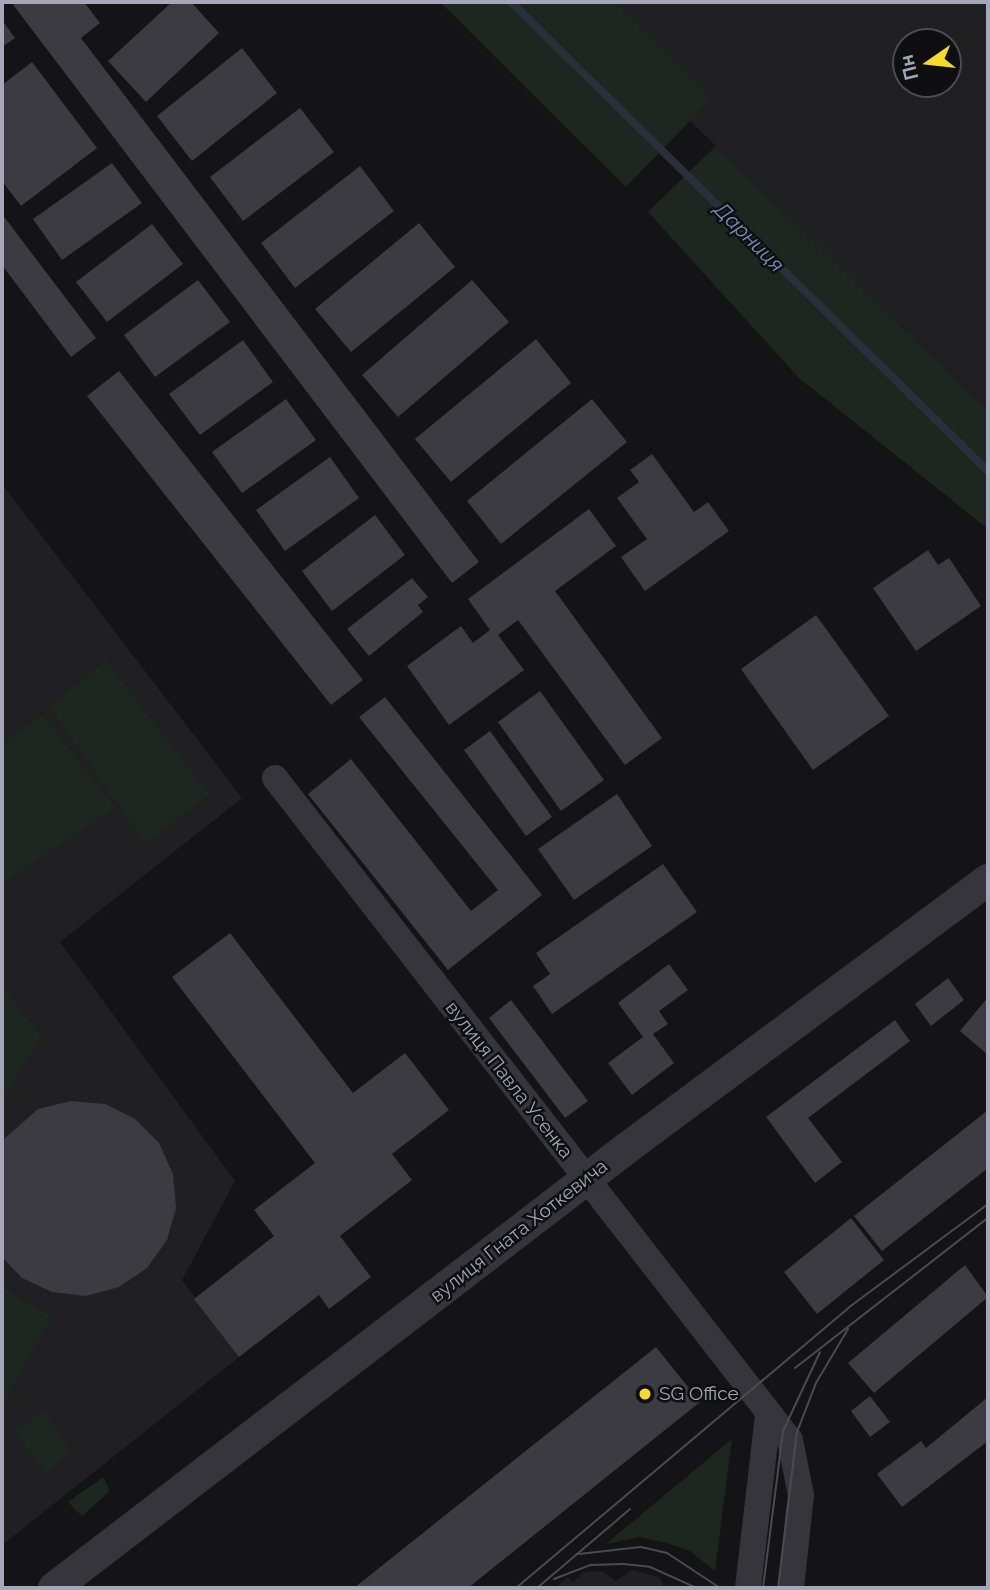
<!DOCTYPE html>
<meta charset="utf-8">
<style>
body{margin:0}
#map{position:relative;width:990px;height:1590px;overflow:hidden;background:#141416;font-family:Raleway,sans-serif}
div>[style]{position:absolute}
.built>*{inset:0;background:#202023}
.green>*{inset:0;background:#1e2620}
.stream>*{height:8px;margin:-4px;padding:0 4px;transform-origin:4px;border-radius:4px;background:#2a2f3a}
.building>*{inset:0;background:#3b3b41}
.minor>*{height:26px;margin:-13px;padding:0 13px;transform-origin:13px;border-radius:13px;background:#35353b}
.tertiary>*{height:32px;margin:-16px;padding:0 16px;transform-origin:16px;border-radius:16px;background:#35353b}
.tram>*{height:2px;margin:-1px;padding:0 1px;transform-origin:1px;border-radius:1px;background:#4a4a52}
.dots>*{width:19px;height:19px;translate:-50% -50%;box-sizing:border-box;border:4px solid #0f0f11;border-radius:50%}
span{translate:-50% -50%;white-space:nowrap;text-align:center;line-height:1.15;-webkit-text-stroke:5px #0f0f11;paint-order:stroke}
.street-label{font-size:19px;color:#a5a7b7}
.poi-label{font-size:19px;color:#a5a7b7}
.left{translate:0 -50%;text-align:left}
.water-label{font-size:21px;color:#7b8db3;font-style:italic}
.frame{position:absolute;inset:0;border:4px solid #a5a7b7;pointer-events:none}
.north{position:absolute;left:892px;top:28px;width:70px;height:70px;box-sizing:border-box;background:#0f0f11;border:2px solid #4b4c53;border-radius:50%;rotate:256deg;font-size:19px;font-weight:700;line-height:28px;text-align:center;color:#a5a7b7}
.north::after{content:'';display:block;margin:auto;width:24px;height:32px;background:#f7db2a;clip-path:polygon(50% 0,100% 100%,50% 72%,0 100%)}
</style>
<div id="map">
<div class="built">
<div style="clip-path:polygon(evenodd,567px 2px,988px 2px,988px 411px,716px 146px,567px 2px,906px 42px,948px 42px,948px 84px,906px 84px,906px 42px)"></div>
<div style="clip-path:polygon(2px 484px,242px 798px,60px 942px,235px 1181px,182px 1280px,239px 1357px,2px 1545px)"></div>
<div style="clip-path:polygon(632px 1570px,659px 1577px,665px 1588px,555px 1588px,568px 1577px,573px 1583px,583px 1572px,602px 1571px,616px 1581px)"></div>
</div>
<div class="green">
<div style="clip-path:polygon(440px 2px,615px 2px,712px 98px,626px 187px)"></div>
<div style="clip-path:polygon(716px 146px,988px 411px,988px 529px,799px 378px,648px 212px)"></div>
<div style="clip-path:polygon(106px 661px,209px 794px,146px 844px,49px 707px)"></div>
<div style="clip-path:polygon(42px 714px,115px 808px,2px 883px,2px 745px)"></div>
<div style="clip-path:polygon(2px 985px,42px 1038px,2px 1099px)"></div>
<div style="clip-path:polygon(2px 1287px,52px 1317px,4px 1401px,2px 1398px)"></div>
<div style="clip-path:polygon(44px 1411px,70px 1450px,46px 1474px,15px 1431px)"></div>
<div style="clip-path:polygon(732px 1439px,715px 1571px,690px 1551px,667px 1543px,639px 1537px,606px 1544px)"></div>
<div style="clip-path:polygon(103px 1477px,110px 1491px,82px 1516px,68px 1502px)"></div>
</div>
<div class="stream">
<div style="left:511px;top:2px;width:669px;rotate:44.52deg"></div>
</div>
<div class="building">
<div style="clip-path:polygon(11px 2px,84px 2px,100px 23px,81px 38px,479px 562px,452px 583px)"></div>
<div style="clip-path:polygon(172px 2px,191px 2px,219px 33px,146px 102px,108px 61px)"></div>
<div style="clip-path:polygon(2px 20px,15px 38px,2px 47px)"></div>
<div style="clip-path:polygon(242px 48px,277px 93px,192px 161px,157px 116px)"></div>
<div style="clip-path:polygon(32px 62px,97px 148px,21px 206px,2px 181px,2px 85px)"></div>
<div style="clip-path:polygon(300px 108px,334px 152px,243px 221px,210px 177px)"></div>
<div style="clip-path:polygon(112px 163px,142px 203px,62px 260px,33px 219px)"></div>
<div style="clip-path:polygon(360px 166px,394px 211px,295px 288px,261px 243px)"></div>
<div style="clip-path:polygon(2px 214px,96px 338px,71px 357px,2px 265px)"></div>
<div style="clip-path:polygon(419px 223px,455px 267px,351px 352px,315px 309px)"></div>
<div style="clip-path:polygon(152px 224px,183px 264px,107px 322px,76px 282px)"></div>
<div style="clip-path:polygon(198px 280px,230px 322px,155px 377px,124px 335px)"></div>
<div style="clip-path:polygon(472px 280px,509px 322px,398px 417px,362px 375px)"></div>
<div style="clip-path:polygon(536px 339px,571px 383px,451px 482px,415px 439px)"></div>
<div style="clip-path:polygon(243px 340px,273px 382px,200px 435px,169px 394px)"></div>
<div style="clip-path:polygon(119px 371px,363px 680px,331px 705px,87px 396px)"></div>
<div style="clip-path:polygon(286px 399px,316px 440px,242px 493px,212px 452px)"></div>
<div style="clip-path:polygon(592px 399px,627px 442px,501px 544px,467px 501px)"></div>
<div style="clip-path:polygon(652px 454px,694px 512px,708px 502px,729px 531px,645px 591px,621px 557px,647px 539px,617px 498px,639px 482px,630px 470px)"></div>
<div style="clip-path:polygon(330px 457px,359px 498px,285px 551px,256px 510px)"></div>
<div style="clip-path:polygon(589px 509px,616px 546px,555px 591px,662px 738px,625px 765px,518px 620px,498px 635px,524px 670px,449px 725px,407px 666px,461px 626px,473px 643px,490px 630px,468px 599px)"></div>
<div style="clip-path:polygon(375px 515px,405px 555px,332px 611px,302px 571px)"></div>
<div style="clip-path:polygon(928px 550px,938px 565px,949px 558px,981px 606px,916px 651px,873px 588px)"></div>
<div style="clip-path:polygon(412px 578px,428px 597px,418px 605px,423px 612px,369px 656px,347px 629px)"></div>
<div style="clip-path:polygon(816px 615px,889px 716px,813px 770px,741px 669px)"></div>
<div style="clip-path:polygon(540px 691px,604px 780px,561px 811px,498px 722px)"></div>
<div style="clip-path:polygon(385px 697px,542px 895px,448px 970px,308px 794px,351px 759px,471px 911px,498px 890px,359px 717px)"></div>
<div style="clip-path:polygon(490px 731px,552px 817px,526px 836px,464px 750px)"></div>
<div style="clip-path:polygon(617px 794px,652px 846px,574px 900px,538px 849px)"></div>
<div style="clip-path:polygon(663px 864px,697px 912px,552px 1014px,533px 986px,550px 974px,536px 953px)"></div>
<div style="clip-path:polygon(230px 933px,353px 1093px,405px 1053px,449px 1110px,392px 1154px,412px 1180px,340px 1236px,371px 1277px,329px 1309px,319px 1295px,239px 1357px,194px 1299px,274px 1236px,254px 1210px,315px 1163px,172px 977px)"></div>
<div style="clip-path:polygon(669px 964px,688px 990px,659px 1011px,668px 1024px,653px 1034px,674px 1063px,632px 1095px,608px 1063px,643px 1037px,618px 1003px)"></div>
<div style="clip-path:polygon(948px 978px,964px 1000px,931px 1026px,915px 1004px)"></div>
<div style="clip-path:polygon(988px 997px,988px 1055px,960px 1031px)"></div>
<div style="clip-path:polygon(511px 1000px,588px 1101px,565px 1118px,489px 1018px)"></div>
<div style="clip-path:polygon(895px 1020px,910px 1041px,808px 1118px,842px 1162px,815px 1183px,766px 1117px)"></div>
<div style="clip-path:polygon(71px 1101px,105px 1104px,135px 1119px,159px 1143px,173px 1174px,176px 1208px,167px 1240px,147px 1268px,119px 1287px,86px 1296px,52px 1292px,22px 1278px,2px 1257px,2px 1141px,38px 1109px)"></div>
<div style="clip-path:polygon(988px 1110px,988px 1168px,882px 1251px,854px 1216px)"></div>
<div style="clip-path:polygon(851px 1218px,884px 1260px,817px 1314px,784px 1272px)"></div>
<div style="clip-path:polygon(965px 1265px,988px 1297px,874px 1393px,848px 1363px)"></div>
<div style="clip-path:polygon(656px 1347px,700px 1402px,468px 1588px,354px 1588px)"></div>
<div style="clip-path:polygon(870px 1396px,890px 1422px,870px 1437px,851px 1411px)"></div>
<div style="clip-path:polygon(988px 1397px,988px 1441px,902px 1507px,877px 1474px,921px 1441px,926px 1448px)"></div>
</div>
<div class="minor">
<div style="left:275px;top:778px;width:839px;rotate:52.12deg"></div>
<div style="left:790px;top:1440px;width:56px;rotate:78.7deg"></div>
<div style="left:801px;top:1495px;width:94px;rotate:96.1deg"></div>
<div style="left:748px;top:1588px;width:173px;rotate:-83.4deg"></div>
</div>
<div class="tertiary">
<div style="left:54px;top:1588px;width:722px;rotate:-37.52deg"></div>
<div style="left:627px;top:1148px;width:450px;rotate:-36.6deg"></div>
</div>
<div class="tram">
<div style="left:795px;top:1368px;width:244px;rotate:-37.9deg"></div>
<div style="left:579px;top:1554px;width:62px;rotate:-6.4deg"></div>
<div style="left:641px;top:1547px;width:27px;rotate:13deg"></div>
<div style="left:667px;top:1553px;width:64px;rotate:33.4deg"></div>
<div style="left:554px;top:1579px;width:40px;rotate:-21deg"></div>
<div style="left:591px;top:1565px;width:32px;rotate:-2deg"></div>
<div style="left:623px;top:1564px;width:27px;rotate:6deg"></div>
<div style="left:650px;top:1567px;width:51px;rotate:24.1deg"></div>
<div style="left:516px;top:1588px;width:434px;rotate:-40.1deg"></div>
<div style="left:848px;top:1308px;width:174px;rotate:-36.6deg"></div>
<div style="left:537px;top:1588px;width:122px;rotate:-40.3deg"></div>
<div style="left:763px;top:1588px;width:158px;rotate:-82.7deg"></div>
<div style="left:783px;top:1431px;width:87px;rotate:-64.9deg"></div>
<div style="left:778px;top:1588px;width:157px;rotate:-83.1deg"></div>
<div style="left:797px;top:1432px;width:53px;rotate:-68.8deg"></div>
<div style="left:816px;top:1383px;width:63px;rotate:-59.3deg"></div>
</div>
<div class="dots">
<div style="left:645px;top:1394px;background:#f7db2a"></div>
</div>
<div class="street-label">
<span style="left:509px;top:1080px;rotate:52deg">вулиця Павла Усенка</span>
<span style="left:519px;top:1231px;rotate:-38deg">вулиця Гната Хоткевича</span>
</div>
<div class="poi-label">
<span class="left" style="left:659px;top:1394px">SG Office</span>
</div>
<div class="water-label">
<span style="left:749px;top:237px;rotate:45deg">Дарниця</span>
</div>
<div class="frame"></div>
<div class="north">Пн</div>
</div>
